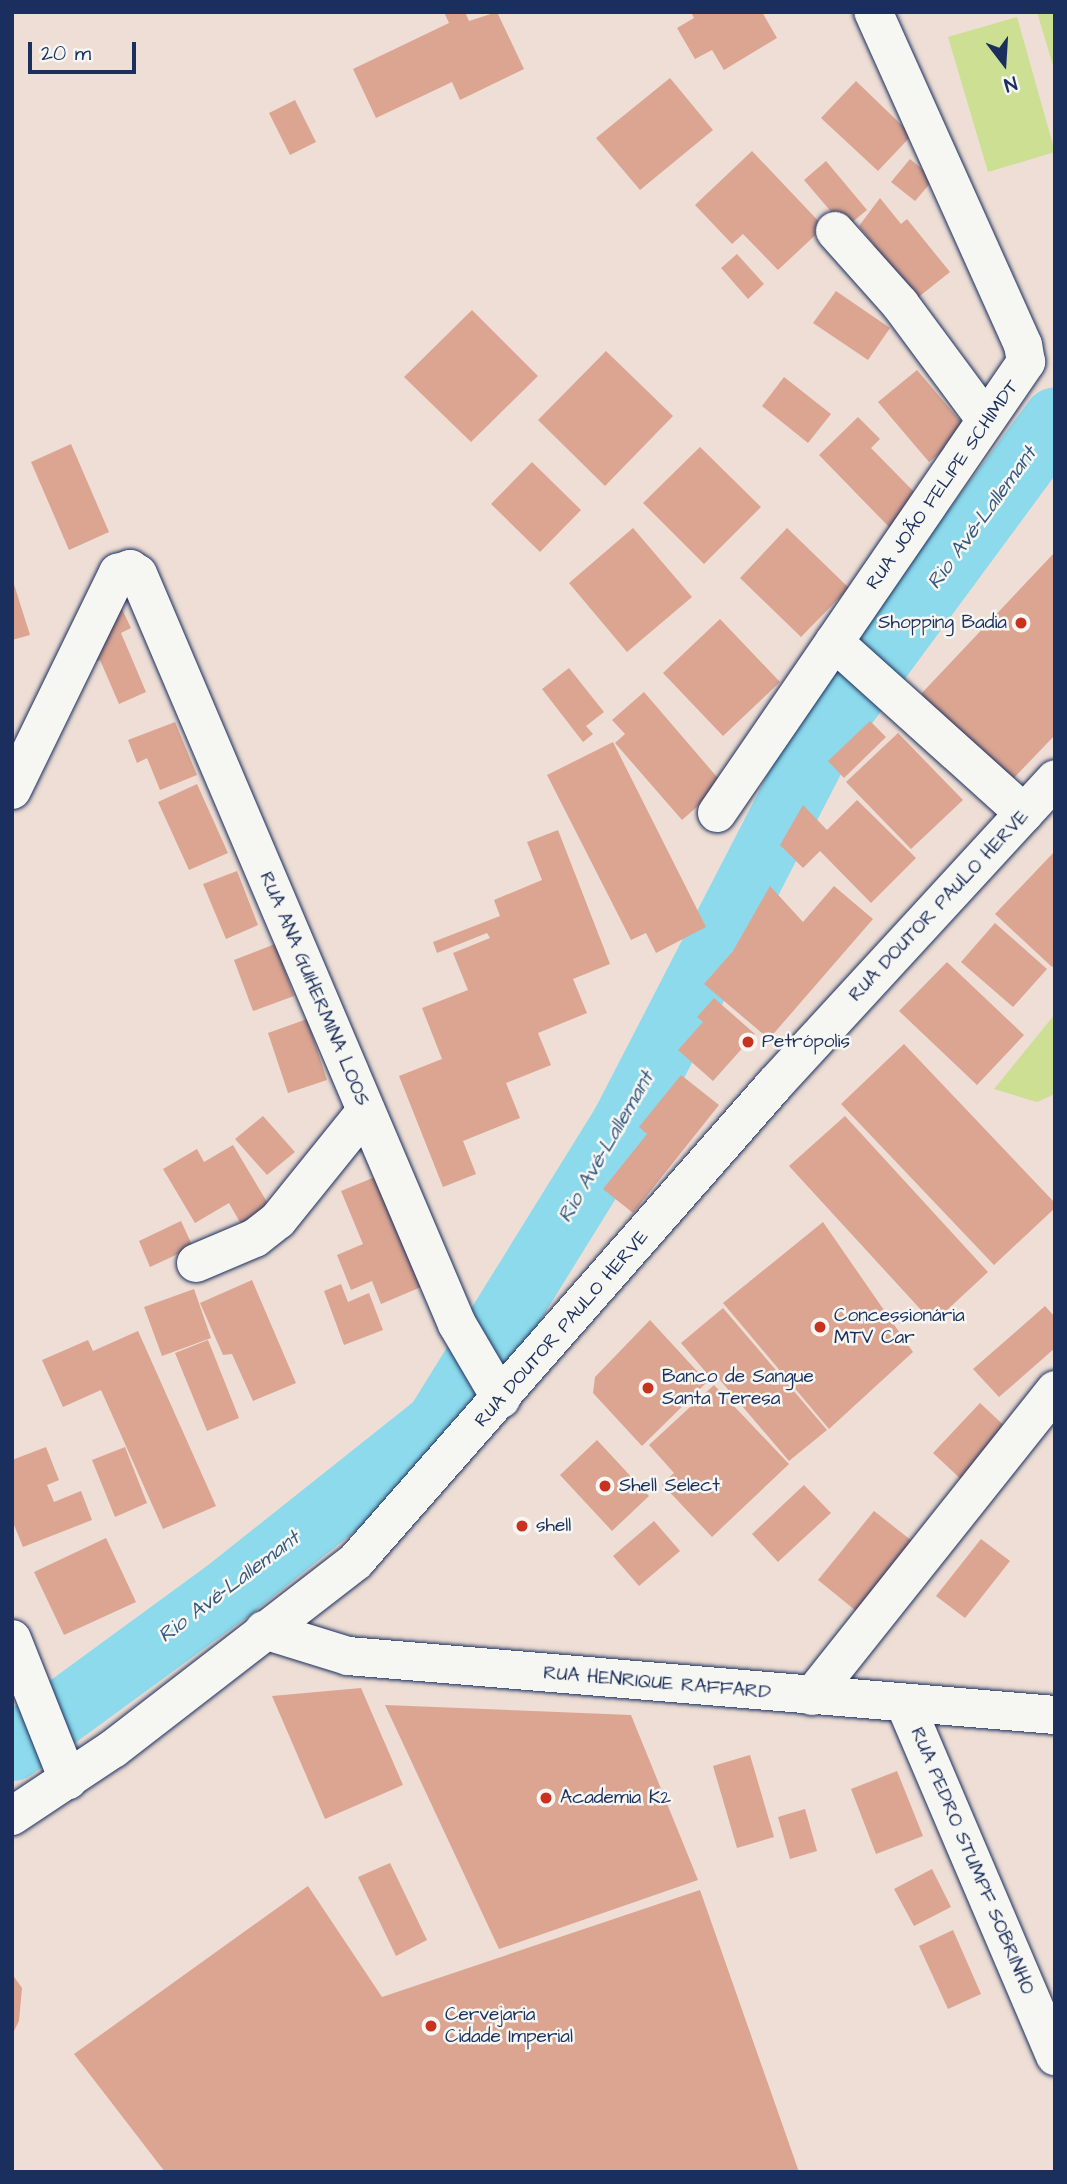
<!DOCTYPE html>
<meta charset="utf-8">
<style>
body{margin:0}
#map{position:relative;width:1067px;height:2184px;overflow:hidden;background:#eeded5;font-family:"Architects Daughter",sans-serif}
div>[style]{position:absolute}
.green>*{inset:0;background:#ccdf93}
.river>*{height:65px;margin:-32.5px;padding:0 32.5px;transform-origin:32.5px;border-radius:32.5px;background:#8cdaec}
.building>*{inset:0;background:#dba592}
.roads{filter:drop-shadow(0 0 2px #1b2f5e) drop-shadow(0 0 2px #1b2f5e)}
.minor>*{height:38px;margin:-19px;padding:0 19px;transform-origin:19px;border-radius:19px;background:#f6f6f2}
.major>*{height:38px;margin:-19px;padding:0 19px;transform-origin:19px;border-radius:19px;background:#f6f6f2}
.dots>*{width:19px;height:19px;translate:-50% -50%;box-sizing:border-box;border:4px solid #f6f6f2;border-radius:50%}
span{translate:-50% -50%;white-space:nowrap;text-align:center;line-height:1.15;-webkit-text-stroke:5px #f6f6f2;paint-order:stroke}
.street-label{font-size:19px;color:#1b2f5e}
.poi-label{font-size:19px;color:#1b2f5e}
.right{translate:-100% -50%;text-align:right}
.left{translate:0 -50%;text-align:left}
.water-label{font-size:21px;color:#375a82;font-style:italic}
.frame{position:absolute;inset:0;border:14px solid #1b2f5e;pointer-events:none}
.north{position:absolute;left:969px;top:28px;width:70px;height:70px;-webkit-text-stroke:5px #f6f6f2;paint-order:stroke;rotate:163deg;font-size:19px;font-weight:700;line-height:28px;text-align:center;color:#1b2f5e}
.north::after{content:'';display:block;margin:auto;width:24px;height:32px;background:#1b2f5e;clip-path:polygon(50% 0,100% 100%,50% 72%,0 100%)}
.scale{position:absolute;left:28px;top:42px;width:108px;height:32px;box-sizing:border-box;border:4px solid #1b2f5e;border-top:0;padding-left:9px;font-size:21px;line-height:24px;white-space:nowrap;color:#1b2f5e;-webkit-text-stroke:5px #f6f6f2;paint-order:stroke}
</style>
<div id="map">
<div class="green">
<div style="clip-path:polygon(1037px 12px,1055px 12px,1055px 72px)"></div>
<div style="clip-path:polygon(1017px 17px,1055px 152px,988px 172px,948px 37px)"></div>
<div style="clip-path:polygon(1055px 1014px,1055px 1094px,1037px 1102px,994px 1089px)"></div>
</div>
<div class="river">
<div style="left:12px;top:1748px;width:274px;rotate:-36.2deg"></div>
<div style="left:233px;top:1586px;width:260px;rotate:-38.5deg"></div>
<div style="left:437px;top:1424px;width:351px;rotate:-58.2deg"></div>
<div style="left:622px;top:1126px;width:445px;rotate:-62.7deg"></div>
<div style="left:826px;top:730px;width:386px;rotate:-53.6deg"></div>
</div>
<div class="building">
<div style="clip-path:polygon(444px 12px,465px 12px,469px 21px,497px 12px,524px 69px,460px 100px,452px 82px,376px 118px,353px 69px,449px 23px)"></div>
<div style="clip-path:polygon(691px 12px,762px 12px,777px 38px,724px 70px,712px 50px,695px 59px,677px 28px,694px 18px)"></div>
<div style="clip-path:polygon(670px 78px,713px 130px,640px 190px,596px 138px)"></div>
<div style="clip-path:polygon(856px 81px,912px 135px,878px 171px,821px 118px)"></div>
<div style="clip-path:polygon(295px 100px,316px 142px,290px 155px,269px 113px)"></div>
<div style="clip-path:polygon(752px 151px,824px 227px,778px 270px,743px 234px,732px 244px,695px 205px)"></div>
<div style="clip-path:polygon(910px 159px,934px 179px,915px 201px,891px 182px)"></div>
<div style="clip-path:polygon(826px 161px,867px 210px,845px 228px,804px 180px)"></div>
<div style="clip-path:polygon(880px 198px,901px 224px,907px 219px,950px 272px,911px 303px,869px 250px,875px 246px,859px 226px)"></div>
<div style="clip-path:polygon(737px 254px,764px 284px,748px 299px,721px 268px)"></div>
<div style="clip-path:polygon(836px 291px,890px 328px,868px 360px,813px 323px)"></div>
<div style="clip-path:polygon(472px 310px,538px 376px,471px 442px,404px 377px)"></div>
<div style="clip-path:polygon(606px 351px,673px 416px,605px 486px,538px 420px)"></div>
<div style="clip-path:polygon(917px 370px,968px 430px,929px 462px,878px 402px)"></div>
<div style="clip-path:polygon(784px 377px,831px 414px,808px 443px,762px 406px)"></div>
<div style="clip-path:polygon(858px 417px,880px 439px,871px 448px,921px 499px,890px 528px,819px 455px)"></div>
<div style="clip-path:polygon(71px 444px,109px 532px,69px 550px,31px 462px)"></div>
<div style="clip-path:polygon(700px 447px,761px 507px,704px 564px,643px 503px)"></div>
<div style="clip-path:polygon(532px 462px,581px 510px,540px 552px,491px 504px)"></div>
<div style="clip-path:polygon(633px 528px,692px 597px,627px 652px,569px 583px)"></div>
<div style="clip-path:polygon(787px 528px,849px 588px,801px 637px,740px 578px)"></div>
<div style="clip-path:polygon(1055px 552px,1055px 735px,1012px 780px,921px 694px)"></div>
<div style="clip-path:polygon(12px 578px,30px 635px,12px 640px)"></div>
<div style="clip-path:polygon(121px 607px,131px 628px,121px 633px,146px 692px,119px 704px,100px 660px,87px 665px)"></div>
<div style="clip-path:polygon(720px 619px,780px 682px,723px 736px,663px 673px)"></div>
<div style="clip-path:polygon(569px 668px,604px 712px,586px 726px,593px 734px,583px 742px,542px 689px)"></div>
<div style="clip-path:polygon(644px 692px,723px 784px,682px 820px,615px 743px,625px 734px,612px 720px)"></div>
<div style="clip-path:polygon(870px 721px,886px 737px,844px 778px,828px 761px)"></div>
<div style="clip-path:polygon(175px 722px,197px 775px,160px 790px,147px 758px,137px 763px,128px 740px)"></div>
<div style="clip-path:polygon(898px 733px,963px 800px,911px 849px,846px 782px)"></div>
<div style="clip-path:polygon(613px 742px,706px 927px,656px 953px,646px 933px,631px 940px,547px 775px)"></div>
<div style="clip-path:polygon(197px 784px,228px 853px,189px 870px,158px 802px)"></div>
<div style="clip-path:polygon(857px 800px,916px 858px,871px 903px,820px 851px,803px 868px,780px 845px,803px 805px,827px 830px)"></div>
<div style="clip-path:polygon(558px 830px,610px 964px,573px 979px,587px 1013px,538px 1033px,551px 1065px,506px 1083px,520px 1118px,463px 1141px,476px 1174px,443px 1187px,399px 1076px,442px 1059px,422px 1008px,468px 990px,453px 953px,490px 938px,487px 933px,437px 953px,433px 942px,500px 916px,494px 900px,542px 880px,527px 842px)"></div>
<div style="clip-path:polygon(1055px 851px,1055px 964px,1052px 967px,995px 914px)"></div>
<div style="clip-path:polygon(237px 871px,258px 925px,226px 939px,203px 884px)"></div>
<div style="clip-path:polygon(770px 886px,803px 922px,834px 886px,873px 919px,769px 1039px,704px 984px,733px 951px)"></div>
<div style="clip-path:polygon(995px 923px,1047px 969px,1013px 1007px,961px 962px)"></div>
<div style="clip-path:polygon(275px 944px,294px 996px,253px 1011px,234px 960px)"></div>
<div style="clip-path:polygon(947px 962px,1024px 1035px,977px 1085px,899px 1011px)"></div>
<div style="clip-path:polygon(714px 998px,755px 1034px,713px 1081px,678px 1050px,703px 1022px,697px 1017px)"></div>
<div style="clip-path:polygon(307px 1019px,327px 1080px,288px 1093px,268px 1033px)"></div>
<div style="clip-path:polygon(904px 1044px,1055px 1203px,1055px 1208px,994px 1265px,841px 1104px)"></div>
<div style="clip-path:polygon(681px 1075px,719px 1105px,633px 1213px,603px 1189px,647px 1134px,639px 1127px)"></div>
<div style="clip-path:polygon(263px 1116px,295px 1152px,267px 1175px,235px 1139px)"></div>
<div style="clip-path:polygon(845px 1116px,988px 1272px,933px 1323px,789px 1166px)"></div>
<div style="clip-path:polygon(233px 1145px,270px 1207px,241px 1224px,229px 1203px,195px 1223px,163px 1169px,197px 1149px,204px 1162px)"></div>
<div style="clip-path:polygon(375px 1177px,421px 1287px,381px 1304px,372px 1281px,351px 1290px,337px 1255px,363px 1244px,341px 1191px)"></div>
<div style="clip-path:polygon(181px 1221px,193px 1247px,150px 1267px,139px 1241px)"></div>
<div style="clip-path:polygon(823px 1222px,913px 1352px,829px 1429px,723px 1303px)"></div>
<div style="clip-path:polygon(252px 1280px,296px 1383px,253px 1401px,232px 1354px,223px 1355px,200px 1303px)"></div>
<div style="clip-path:polygon(341px 1284px,348px 1302px,369px 1293px,383px 1330px,344px 1345px,324px 1291px)"></div>
<div style="clip-path:polygon(194px 1289px,211px 1338px,162px 1356px,144px 1307px)"></div>
<div style="clip-path:polygon(1045px 1306px,1055px 1317px,1055px 1348px,999px 1397px,973px 1369px)"></div>
<div style="clip-path:polygon(723px 1308px,827px 1430px,789px 1461px,714px 1373px,710px 1377px,681px 1343px)"></div>
<div style="clip-path:polygon(650px 1320px,707px 1382px,642px 1446px,593px 1393px,595px 1377px)"></div>
<div style="clip-path:polygon(138px 1331px,216px 1506px,163px 1529px,101px 1390px,63px 1407px,42px 1360px,88px 1340px,93px 1351px)"></div>
<div style="clip-path:polygon(208px 1340px,239px 1418px,207px 1431px,175px 1353px)"></div>
<div style="clip-path:polygon(714px 1385px,789px 1464px,712px 1537px,662px 1484px,674px 1473px,649px 1445px)"></div>
<div style="clip-path:polygon(980px 1403px,1012px 1433px,965px 1483px,933px 1453px)"></div>
<div style="clip-path:polygon(597px 1440px,649px 1496px,612px 1531px,560px 1475px)"></div>
<div style="clip-path:polygon(46px 1447px,59px 1480px,47px 1485px,54px 1502px,81px 1491px,92px 1520px,23px 1547px,12px 1520px,12px 1460px)"></div>
<div style="clip-path:polygon(125px 1447px,147px 1503px,115px 1517px,92px 1460px)"></div>
<div style="clip-path:polygon(804px 1485px,831px 1513px,778px 1562px,752px 1534px)"></div>
<div style="clip-path:polygon(874px 1511px,912px 1541px,866px 1619px,818px 1580px)"></div>
<div style="clip-path:polygon(654px 1521px,680px 1551px,639px 1586px,613px 1556px)"></div>
<div style="clip-path:polygon(106px 1538px,136px 1602px,64px 1635px,34px 1572px)"></div>
<div style="clip-path:polygon(981px 1539px,1010px 1561px,965px 1618px,936px 1596px)"></div>
<div style="clip-path:polygon(361px 1688px,403px 1785px,325px 1819px,272px 1696px)"></div>
<div style="clip-path:polygon(385px 1705px,631px 1715px,698px 1880px,499px 1949px)"></div>
<div style="clip-path:polygon(750px 1755px,774px 1837px,737px 1848px,713px 1766px)"></div>
<div style="clip-path:polygon(897px 1771px,923px 1836px,876px 1854px,851px 1789px)"></div>
<div style="clip-path:polygon(805px 1809px,817px 1851px,790px 1859px,778px 1817px)"></div>
<div style="clip-path:polygon(390px 1863px,427px 1940px,396px 1956px,358px 1877px)"></div>
<div style="clip-path:polygon(932px 1869px,951px 1907px,914px 1926px,894px 1889px)"></div>
<div style="clip-path:polygon(308px 1886px,382px 1997px,700px 1890px,799px 2172px,165px 2172px,74px 2054px)"></div>
<div style="clip-path:polygon(953px 1930px,981px 1994px,948px 2009px,919px 1946px)"></div>
<div style="clip-path:polygon(12px 1974px,22px 1988px,19px 2021px,12px 2035px)"></div>
</div>
<div class="roads">
<div class="minor">
<div style="left:835px;top:231px;width:98px;rotate:48.3deg"></div>
<div style="left:900px;top:304px;width:143px;rotate:53.5deg"></div>
<div style="left:834px;top:642px;width:256px;rotate:42deg"></div>
<div style="left:12px;top:790px;width:242px;rotate:-64deg"></div>
<div style="left:118px;top:573px;width:13px;rotate:-18deg"></div>
<div style="left:130px;top:569px;width:9px;rotate:32deg"></div>
<div style="left:138px;top:574px;width:815px;rotate:66.96deg"></div>
<div style="left:457px;top:1324px;width:87px;rotate:59.6deg"></div>
<div style="left:717px;top:813px;width:547px;rotate:-55.58deg"></div>
<div style="left:1026px;top:362px;width:17px;rotate:-100deg"></div>
<div style="left:1023px;top:345px;width:365px;rotate:-114.2deg"></div>
<div style="left:196px;top:1263px;width:64px;rotate:-23deg"></div>
<div style="left:255px;top:1238px;width:29px;rotate:-38deg"></div>
<div style="left:278px;top:1220px;width:140px;rotate:-51.1deg"></div>
<div style="left:264px;top:1630px;width:88px;rotate:17.2deg"></div>
<div style="left:348px;top:1656px;width:709px;rotate:4.77deg"></div>
<div style="left:12px;top:1639px;width:152px;rotate:68.3deg"></div>
<div style="left:812px;top:1696px;width:391px;rotate:-51.5deg"></div>
<div style="left:905px;top:1704px;width:383px;rotate:66.9deg"></div>
</div>
<div class="major">
<div style="left:12px;top:1816px;width:121px;rotate:-33.6deg"></div>
<div style="left:113px;top:1749px;width:307px;rotate:-37.7deg"></div>
<div style="left:356px;top:1561px;width:635px;rotate:-48.7deg"></div>
<div style="left:775px;top:1084px;width:414px;rotate:-47.4deg"></div>
</div>
</div>
<div class="dots">
<div style="left:1021px;top:623px;background:#c8321e"></div>
<div style="left:748px;top:1042px;background:#c8321e"></div>
<div style="left:820px;top:1327px;background:#c8321e"></div>
<div style="left:648px;top:1388px;background:#c8321e"></div>
<div style="left:605px;top:1486px;background:#c8321e"></div>
<div style="left:522px;top:1526px;background:#c8321e"></div>
<div style="left:546px;top:1798px;background:#c8321e"></div>
<div style="left:431px;top:2026px;background:#c8321e"></div>
</div>
<div class="street-label">
<span style="left:943px;top:485px;rotate:-55deg">RUA JOÃO FELIPE SCHIMDT</span>
<span style="left:939px;top:906px;rotate:-47deg">RUA DOUTOR PAULO HERVE</span>
<span style="left:314px;top:989px;rotate:67deg">RUA ANA GUIHERMINA LOOS</span>
<span style="left:562px;top:1329px;rotate:-49deg">RUA DOUTOR PAULO HERVE</span>
<span style="left:657px;top:1683px;rotate:5deg">RUA HENRIQUE RAFFARD</span>
<span style="left:972px;top:1861px;rotate:67deg">RUA PEDRO STUMPF SOBRINHO</span>
</div>
<div class="poi-label">
<span class="right" style="left:1007px;top:623px">Shopping Badia</span>
<span class="left" style="left:762px;top:1042px">Petrópolis</span>
<span class="left" style="left:834px;top:1327px">Concessionária<br>MTV Car</span>
<span class="left" style="left:662px;top:1388px">Banco de Sangue<br>Santa Teresa</span>
<span class="left" style="left:619px;top:1486px">Shell Select</span>
<span class="left" style="left:536px;top:1526px">shell</span>
<span class="left" style="left:560px;top:1798px">Academia K2</span>
<span class="left" style="left:445px;top:2026px">Cervejaria<br>Cidade Imperial</span>
</div>
<div class="water-label">
<span style="left:982px;top:518px;rotate:-54deg">Rio Avé‐Lallemant</span>
<span style="left:606px;top:1147px;rotate:-60deg">Rio Avé‐Lallemant</span>
<span style="left:229px;top:1587px;rotate:-37deg">Rio Avé‐Lallemant</span>
</div>
<div class="frame"></div>
<div class="north">N</div>
<div class="scale">20 m</div>
</div>
